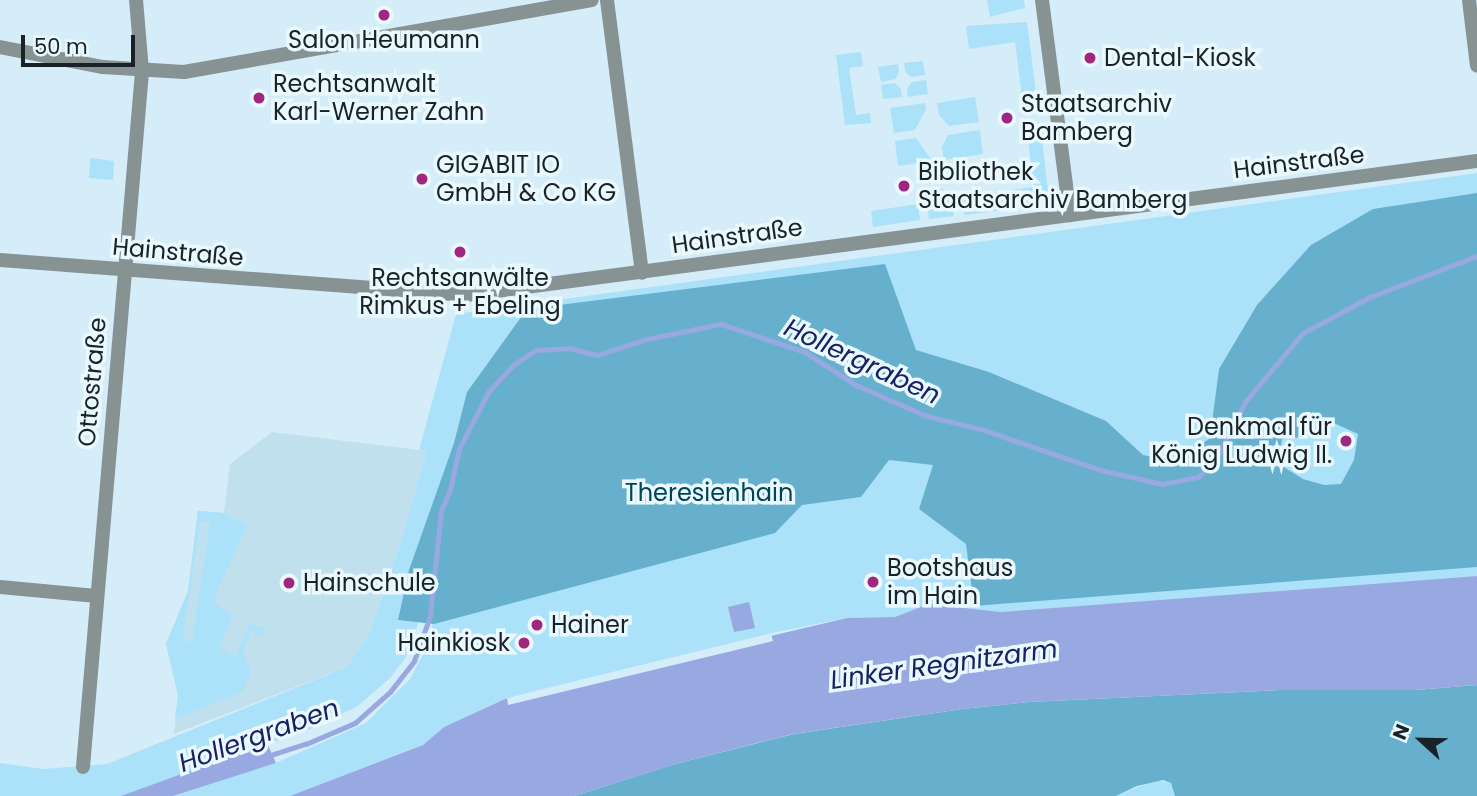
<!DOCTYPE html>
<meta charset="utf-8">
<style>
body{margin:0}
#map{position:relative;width:1477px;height:796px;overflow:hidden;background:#d5edf8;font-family:Poppins,sans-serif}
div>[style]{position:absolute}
.built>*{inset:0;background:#c0e0ee}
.green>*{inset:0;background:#abe2f9}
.forest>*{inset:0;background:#67b0cd}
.water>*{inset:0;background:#98a8e1}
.pier>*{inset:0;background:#d5edf8}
.stream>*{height:4.5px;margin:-2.25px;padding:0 2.25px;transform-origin:2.25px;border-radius:2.25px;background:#98a8e1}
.minor>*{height:14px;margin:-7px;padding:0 7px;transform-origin:7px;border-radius:7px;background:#879293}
.dots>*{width:19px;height:19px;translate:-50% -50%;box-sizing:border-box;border:4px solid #eaf9ff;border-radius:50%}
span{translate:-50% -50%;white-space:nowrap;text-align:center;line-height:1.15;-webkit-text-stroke:7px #eaf9ff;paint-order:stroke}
.poi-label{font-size:24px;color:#192226}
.left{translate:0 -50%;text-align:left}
.right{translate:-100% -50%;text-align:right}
.street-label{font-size:24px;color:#192226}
.park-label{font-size:24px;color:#004458}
.water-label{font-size:26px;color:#192162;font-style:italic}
.north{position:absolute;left:1386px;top:705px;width:70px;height:70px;-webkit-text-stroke:5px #eaf9ff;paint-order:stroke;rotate:292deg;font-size:19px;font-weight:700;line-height:28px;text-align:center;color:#192226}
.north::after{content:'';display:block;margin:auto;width:24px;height:32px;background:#192226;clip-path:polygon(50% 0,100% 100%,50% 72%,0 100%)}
.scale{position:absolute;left:21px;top:35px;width:114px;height:32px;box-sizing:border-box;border:4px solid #192226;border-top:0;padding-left:9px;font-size:21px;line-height:24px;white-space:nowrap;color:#192226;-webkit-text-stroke:5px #eaf9ff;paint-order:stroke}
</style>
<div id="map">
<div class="built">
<div style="clip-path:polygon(272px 432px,427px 451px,391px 574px,369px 634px,347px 667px,174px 734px,178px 695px,166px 644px,188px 591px,198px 511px,224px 513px,230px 464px)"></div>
</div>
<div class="green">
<div style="clip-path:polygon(987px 0,1024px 0,1025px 8px,990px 17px)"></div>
<div style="clip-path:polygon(1027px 22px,1036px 93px,1033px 100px,1023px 105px,1015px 42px,969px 49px,966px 26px)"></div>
<div style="clip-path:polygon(861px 52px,863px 66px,849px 68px,856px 115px,870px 113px,871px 123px,845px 125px,836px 55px)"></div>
<div style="clip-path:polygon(923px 61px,925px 75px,911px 77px,905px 71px,904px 63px)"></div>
<div style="clip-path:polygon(898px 64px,899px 72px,895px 79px,881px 82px,878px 67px)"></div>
<div style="clip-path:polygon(926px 80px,928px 94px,908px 97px,907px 89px,912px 82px)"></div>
<div style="clip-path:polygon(895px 83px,901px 89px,902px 97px,883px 99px,881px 85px)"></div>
<div style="clip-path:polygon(975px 97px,979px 122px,949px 126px,939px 115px,937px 103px)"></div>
<div style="clip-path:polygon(925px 103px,926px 109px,915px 130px,894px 133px,890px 108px)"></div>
<div style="clip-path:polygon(980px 130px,983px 154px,944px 160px,942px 147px,948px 135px)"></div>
<div style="clip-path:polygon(1027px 131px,1038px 134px,1042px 140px,1049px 199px,1042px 205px,964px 215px,963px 197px,1034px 187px)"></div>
<div style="clip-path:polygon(916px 138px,932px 161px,898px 166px,895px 141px)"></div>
<div style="clip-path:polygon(90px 158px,114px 161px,113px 180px,89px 178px)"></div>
<div style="clip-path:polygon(1477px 173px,1477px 576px,1001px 612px,928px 604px,895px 617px,847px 618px,772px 633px,506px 698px,444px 727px,423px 745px,290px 796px,173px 796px,276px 763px,366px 723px,410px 679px,431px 640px,433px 612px,418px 623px,412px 649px,391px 677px,358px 706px,313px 728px,123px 796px,0 796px,0 763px,43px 769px,107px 764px,347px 667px,369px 634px,391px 574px,427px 451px,419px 450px,456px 314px)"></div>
<div style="clip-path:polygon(943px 189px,945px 200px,951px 199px,954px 216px,929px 219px,925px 191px)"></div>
<div style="clip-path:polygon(918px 204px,920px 220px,873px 227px,871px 211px)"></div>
<div style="clip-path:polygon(evenodd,198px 511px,224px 513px,247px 525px,215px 596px,214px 603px,233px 614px,219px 648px,236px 657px,249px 624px,266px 628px,263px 636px,251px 631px,243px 650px,251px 673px,242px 692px,175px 719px,178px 695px,166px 644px,188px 591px,198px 511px,200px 521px,210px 522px,192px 642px,183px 640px,200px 521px)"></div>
<div style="clip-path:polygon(1155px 780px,1171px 783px,1175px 796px,1116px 796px)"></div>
</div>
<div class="forest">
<div style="clip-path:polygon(evenodd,1477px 193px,1477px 567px,974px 606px,966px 544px,919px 509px,933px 465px,889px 460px,861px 497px,802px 505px,775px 533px,434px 624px,398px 620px,409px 570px,454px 443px,467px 392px,527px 309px,885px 264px,916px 350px,989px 372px,1106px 421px,1143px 455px,1179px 462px,1210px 438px,1219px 369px,1257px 305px,1311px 245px,1373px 209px,1477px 193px,1327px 420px,1358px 434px,1354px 460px,1341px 484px,1324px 485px,1303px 479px,1279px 464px,1282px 439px,1306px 437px,1327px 420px)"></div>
<div style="clip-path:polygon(1477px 685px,1477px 796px,1175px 796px,1171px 783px,1163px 780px,1137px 786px,1116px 796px,574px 796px,675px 764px,794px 734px,962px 709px,1029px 702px,1280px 690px,1416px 690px)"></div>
</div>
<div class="water">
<div style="clip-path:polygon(1477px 576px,1477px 685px,1416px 690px,1280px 690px,1029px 702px,962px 709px,793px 734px,675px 764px,574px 796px,290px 796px,423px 745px,444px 727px,507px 698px,847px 618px,895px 617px,928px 604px,1001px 612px)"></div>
<div style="clip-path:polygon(749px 602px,755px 628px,734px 632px,728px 607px)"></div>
<div style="clip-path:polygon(267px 743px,276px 763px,173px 796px,121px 796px)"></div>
</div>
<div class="pier">
<div style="clip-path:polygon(771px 634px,773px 641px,508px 705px,507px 698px)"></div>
</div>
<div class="stream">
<div style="left:268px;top:756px;width:40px;rotate:-18deg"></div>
<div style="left:306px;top:744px;width:53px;rotate:-23.2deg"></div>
<div style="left:355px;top:723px;width:47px;rotate:-41.5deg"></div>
<div style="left:390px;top:692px;width:39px;rotate:-52deg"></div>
<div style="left:414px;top:661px;width:48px;rotate:-70.4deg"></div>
<div style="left:430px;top:616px;width:106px;rotate:-84deg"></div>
<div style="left:441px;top:511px;width:23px;rotate:-67deg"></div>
<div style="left:450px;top:490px;width:42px;rotate:-77.6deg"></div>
<div style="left:459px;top:449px;width:65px;rotate:-62.7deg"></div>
<div style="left:489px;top:391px;width:35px;rotate:-47deg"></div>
<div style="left:513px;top:365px;width:27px;rotate:-33deg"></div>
<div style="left:536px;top:350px;width:33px;rotate:-3deg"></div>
<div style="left:569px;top:348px;width:30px;rotate:14deg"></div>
<div style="left:598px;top:355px;width:52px;rotate:-18.1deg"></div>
<div style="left:647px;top:339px;width:76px;rotate:-11.5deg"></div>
<div style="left:721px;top:324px;width:89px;rotate:18.4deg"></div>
<div style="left:805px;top:352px;width:61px;rotate:32.9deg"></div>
<div style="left:856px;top:385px;width:77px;rotate:23.6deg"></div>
<div style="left:927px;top:416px;width:59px;rotate:13.8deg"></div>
<div style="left:984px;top:430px;width:124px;rotate:18.9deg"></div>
<div style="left:1101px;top:470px;width:63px;rotate:12.9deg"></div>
<div style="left:1162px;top:484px;width:37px;rotate:-11deg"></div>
<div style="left:1198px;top:477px;width:23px;rotate:-41deg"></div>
<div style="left:1215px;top:462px;width:67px;rotate:-63.4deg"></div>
<div style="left:1245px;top:402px;width:90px;rotate:-50deg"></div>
<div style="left:1303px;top:333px;width:76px;rotate:-28.2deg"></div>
<div style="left:1370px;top:297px;width:115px;rotate:-21deg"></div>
</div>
<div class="minor">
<div style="left:607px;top:0;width:275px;rotate:82.7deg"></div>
<div style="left:1042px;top:0;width:217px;rotate:82.6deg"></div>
<div style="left:1469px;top:0;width:66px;rotate:83.1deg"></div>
<div style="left:0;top:47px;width:105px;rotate:11deg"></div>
<div style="left:103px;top:67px;width:81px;rotate:3.5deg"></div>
<div style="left:184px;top:72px;width:414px;rotate:-10deg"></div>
<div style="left:0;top:260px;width:467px;rotate:4.3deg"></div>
<div style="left:466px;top:295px;width:1020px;rotate:-7.55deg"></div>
<div style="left:0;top:587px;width:97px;rotate:5.3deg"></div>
<div style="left:83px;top:767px;width:698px;rotate:-85.15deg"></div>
<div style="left:142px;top:71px;width:71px;rotate:-94.8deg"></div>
</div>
<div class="dots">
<div style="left:384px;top:15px;background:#a0277f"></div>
<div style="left:1090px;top:58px;background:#a0277f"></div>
<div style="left:259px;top:98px;background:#a0277f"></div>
<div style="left:1007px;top:118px;background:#a0277f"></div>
<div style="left:422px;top:179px;background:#a0277f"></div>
<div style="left:904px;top:186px;background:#a0277f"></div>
<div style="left:460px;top:252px;background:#a0277f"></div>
<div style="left:1346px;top:441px;background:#a0277f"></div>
<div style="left:873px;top:582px;background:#a0277f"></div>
<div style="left:289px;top:583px;background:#a0277f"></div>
<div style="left:537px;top:625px;background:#a0277f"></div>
<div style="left:524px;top:643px;background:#a0277f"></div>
</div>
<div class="poi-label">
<span style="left:384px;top:40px">Salon Heumann</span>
<span class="left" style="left:1104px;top:58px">Dental-Kiosk</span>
<span class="left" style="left:273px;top:98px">Rechtsanwalt<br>Karl-Werner Zahn</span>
<span class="left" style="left:1021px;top:118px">Staatsarchiv<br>Bamberg</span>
<span class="left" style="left:436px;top:179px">GIGABIT IO<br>GmbH &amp; Co KG</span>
<span class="left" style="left:918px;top:186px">Bibliothek<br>Staatsarchiv Bamberg</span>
<span style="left:460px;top:292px">Rechtsanwälte<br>Rimkus + Ebeling</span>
<span class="right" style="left:1332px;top:441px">Denkmal für<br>König Ludwig II.</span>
<span class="left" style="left:887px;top:582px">Bootshaus<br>im Hain</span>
<span class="left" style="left:303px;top:583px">Hainschule</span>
<span class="left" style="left:551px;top:625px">Hainer</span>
<span class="right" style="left:510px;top:643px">Hainkiosk</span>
</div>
<div class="street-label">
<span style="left:1299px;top:162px;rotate:-7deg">Hainstraße</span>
<span style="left:737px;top:236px;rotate:-8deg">Hainstraße</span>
<span style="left:178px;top:252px;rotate:5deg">Hainstraße</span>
<span style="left:92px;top:382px;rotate:-85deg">Ottostraße</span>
</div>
<div class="park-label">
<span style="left:709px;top:493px">Theresienhain</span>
</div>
<div class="water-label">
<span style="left:862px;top:362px;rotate:25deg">Hollergraben</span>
<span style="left:944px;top:665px;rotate:-8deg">Linker Regnitzarm</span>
<span style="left:259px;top:736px;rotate:-20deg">Hollergraben</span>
</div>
<div class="north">N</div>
<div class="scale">50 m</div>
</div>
